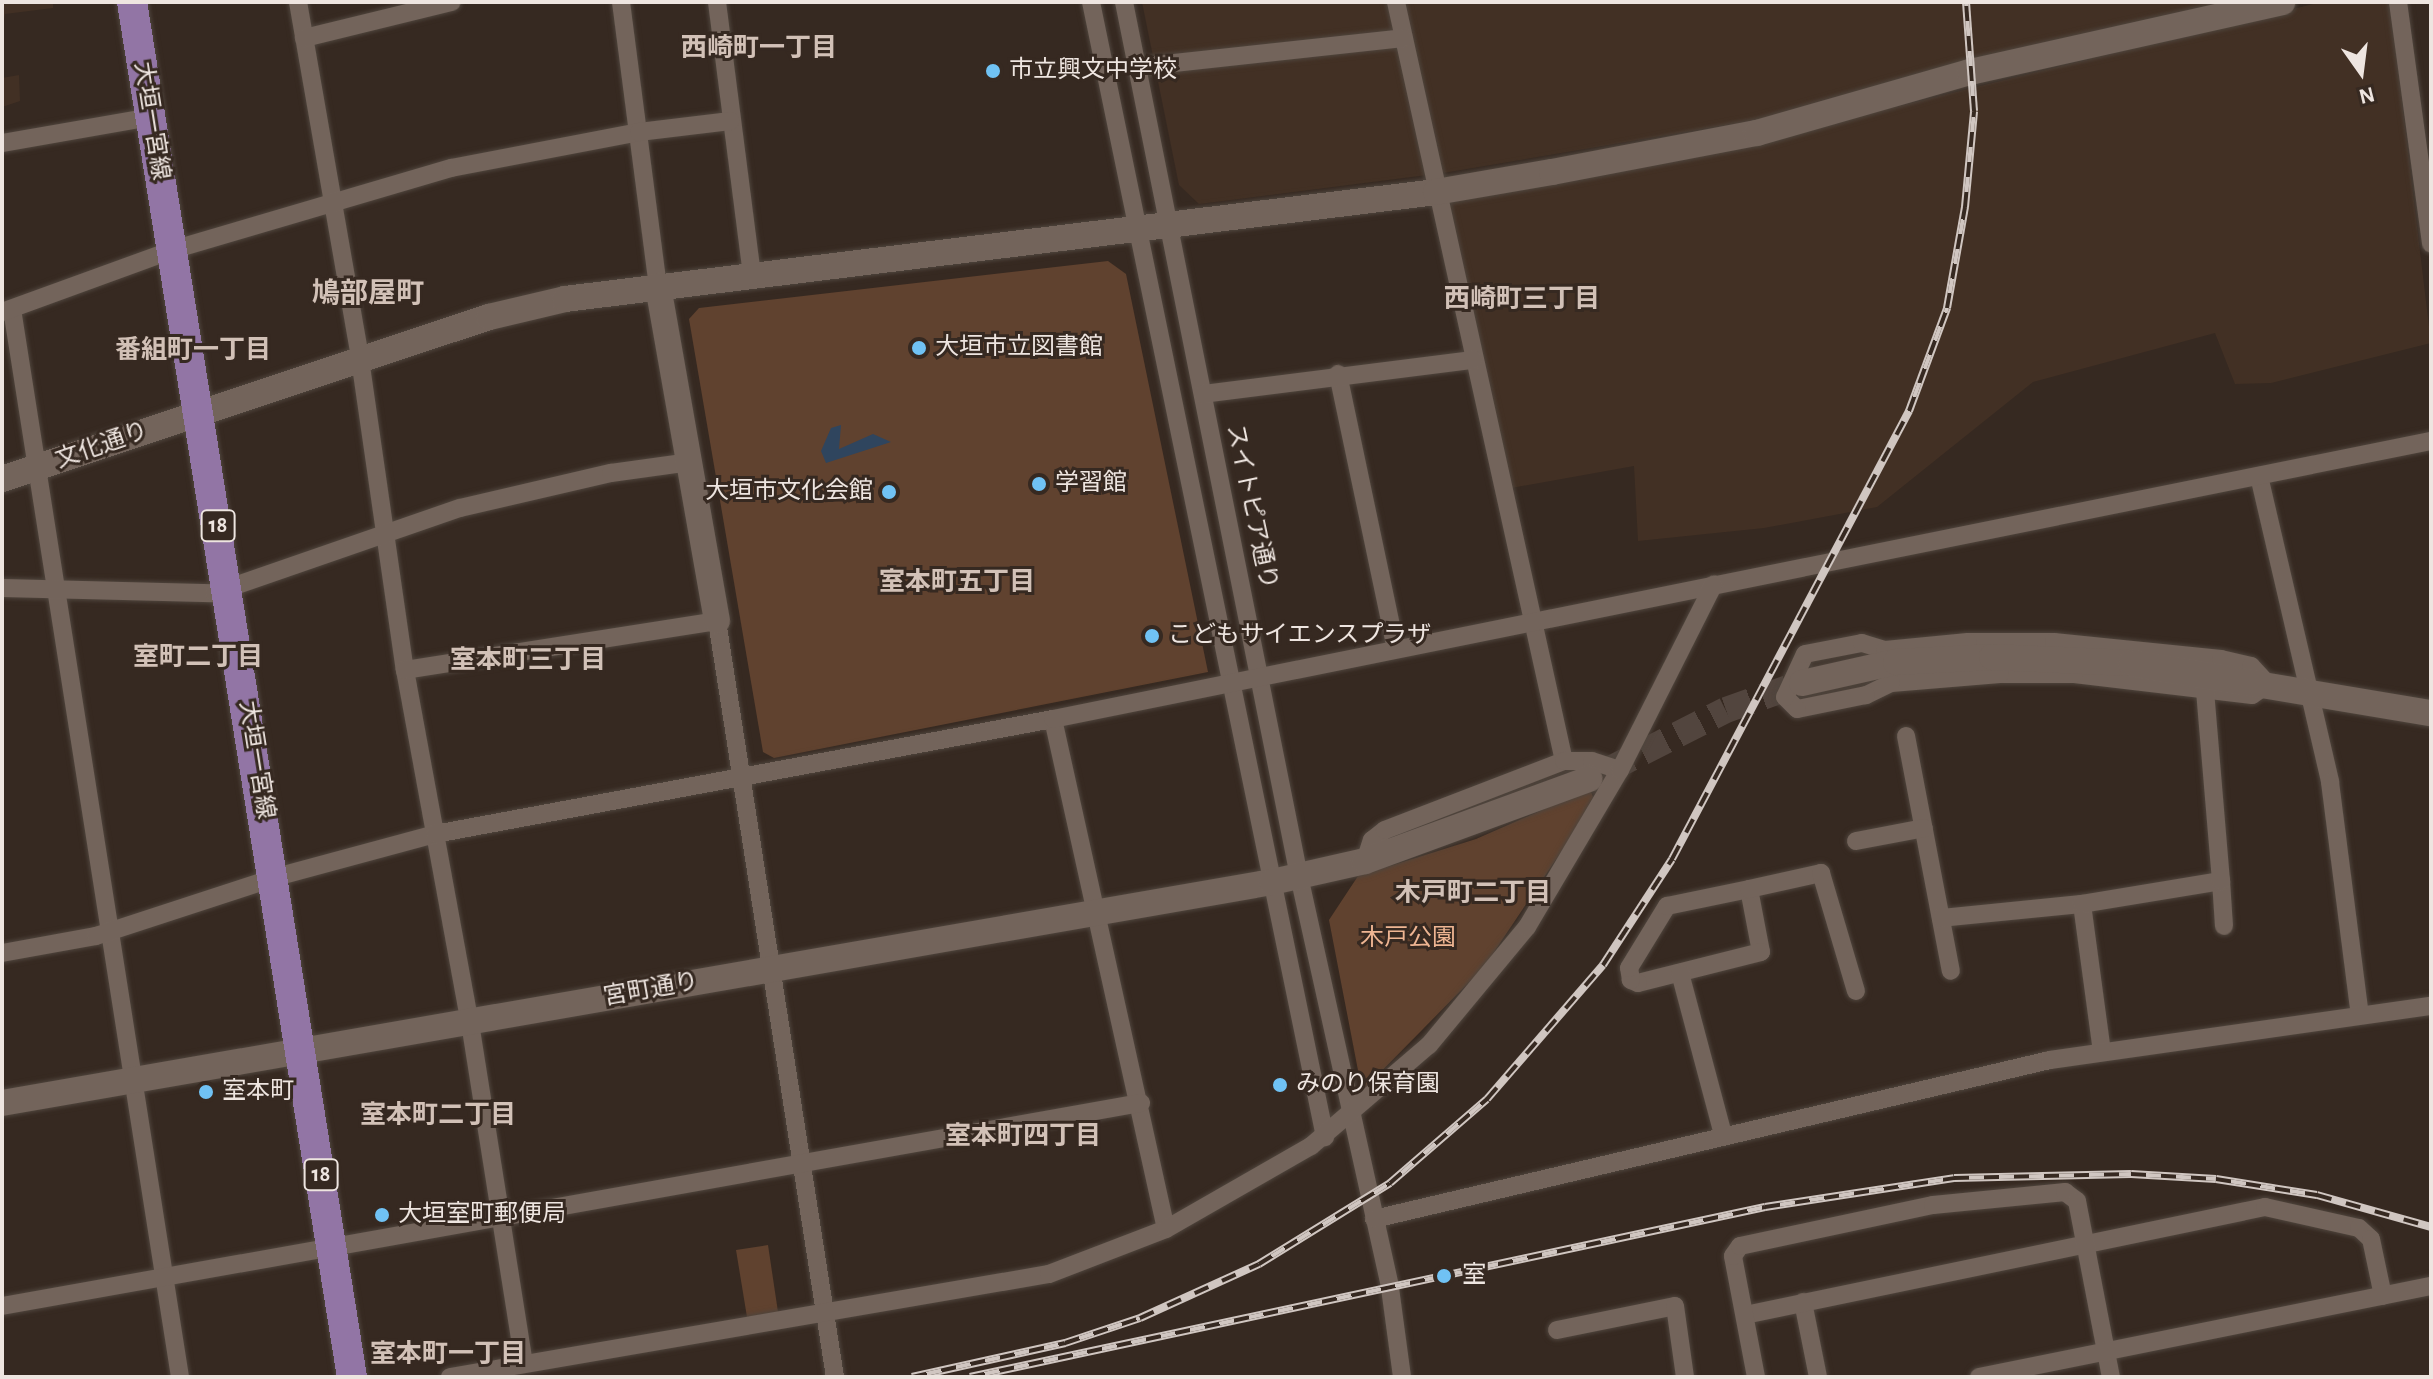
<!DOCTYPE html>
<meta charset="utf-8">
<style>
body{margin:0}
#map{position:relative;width:2433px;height:1379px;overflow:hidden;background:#362921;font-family:"Alegreya Sans","Noto Sans JP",sans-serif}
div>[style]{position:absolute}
.built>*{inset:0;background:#423024}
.green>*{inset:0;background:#60422f}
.water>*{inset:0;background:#2f455e}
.secondary-tunnel>*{height:26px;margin-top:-13px;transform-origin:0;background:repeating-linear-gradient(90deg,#52453e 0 26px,transparent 0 39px)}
.roads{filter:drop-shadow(0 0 2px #4f453d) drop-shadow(0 0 2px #4f453d)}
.street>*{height:18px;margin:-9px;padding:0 9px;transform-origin:9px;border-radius:9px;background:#73645b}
.secondary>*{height:26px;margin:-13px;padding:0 13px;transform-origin:13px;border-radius:13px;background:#73645b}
.primary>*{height:30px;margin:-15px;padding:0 15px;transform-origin:15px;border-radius:15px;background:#9275a5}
.rail>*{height:8px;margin-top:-4px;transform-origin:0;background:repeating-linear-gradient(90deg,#362921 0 15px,#d0c6c1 0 30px);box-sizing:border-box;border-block:2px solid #d0c6c1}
.dots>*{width:22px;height:22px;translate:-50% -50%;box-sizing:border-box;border:4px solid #362921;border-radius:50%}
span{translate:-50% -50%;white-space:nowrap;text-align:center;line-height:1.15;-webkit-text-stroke:6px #362921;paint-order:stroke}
.shield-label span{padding:2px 6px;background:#362921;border:2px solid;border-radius:6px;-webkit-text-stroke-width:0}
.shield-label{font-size:22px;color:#eee5e0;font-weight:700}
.poi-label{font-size:24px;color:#eee5e0}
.left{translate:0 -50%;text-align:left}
.right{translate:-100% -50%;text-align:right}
.street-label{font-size:24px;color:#eee5e0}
.park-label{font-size:24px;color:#eeb592}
.neighbourhood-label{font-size:26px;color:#d2c1b7;font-weight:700}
.quarter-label{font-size:28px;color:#d2c1b7;font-weight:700}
.frame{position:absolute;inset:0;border:4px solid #eee5e0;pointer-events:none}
.north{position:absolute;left:2321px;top:32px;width:80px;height:80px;-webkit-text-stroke:6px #362921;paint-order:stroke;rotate:166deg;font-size:22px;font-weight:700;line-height:32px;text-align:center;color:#eee5e0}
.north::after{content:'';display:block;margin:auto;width:28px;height:36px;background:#eee5e0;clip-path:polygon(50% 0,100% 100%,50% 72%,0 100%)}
</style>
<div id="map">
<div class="built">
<div style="clip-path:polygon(2px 2px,53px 2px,53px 8px,5px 14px,2px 31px)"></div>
<div style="clip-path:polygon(1142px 2px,2246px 2px,1773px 117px,1443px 173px,1199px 204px,1179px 185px)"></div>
<div style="clip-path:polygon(2321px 2px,2390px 2px,2431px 343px,2271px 383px,2235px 384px,2215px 333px,2033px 382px,1877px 507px,1764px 528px,1638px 541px,1634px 466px,1511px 488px,1450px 203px,1497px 189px,1806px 129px)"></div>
<div style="clip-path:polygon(19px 75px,20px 101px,2px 107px,2px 78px)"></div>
</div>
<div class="green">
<div style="clip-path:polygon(1108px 261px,1126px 274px,1208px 672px,774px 758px,763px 752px,689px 319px,699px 308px)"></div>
<div style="clip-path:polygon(1590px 789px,1593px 797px,1567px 843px,1484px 967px,1362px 1091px,1329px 920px,1358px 876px,1476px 839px)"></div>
<div style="clip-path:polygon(768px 1245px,778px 1312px,747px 1317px,736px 1250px)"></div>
</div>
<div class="water">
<div style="clip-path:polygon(841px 425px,839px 449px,873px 434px,891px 442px,826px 463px,821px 451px,831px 428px)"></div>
</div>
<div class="secondary-tunnel">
<div style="left:1608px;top:770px;width:132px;rotate:-27deg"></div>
<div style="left:1726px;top:710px;width:81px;rotate:-19.6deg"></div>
</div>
<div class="roads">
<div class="street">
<div style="left:298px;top:2px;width:362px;rotate:80.1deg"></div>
<div style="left:360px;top:359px;width:314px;rotate:81.8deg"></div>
<div style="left:405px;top:670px;width:359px;rotate:79.6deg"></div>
<div style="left:470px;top:1023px;width:344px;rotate:81deg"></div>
<div style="left:621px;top:2px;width:286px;rotate:82.6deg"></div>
<div style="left:717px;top:2px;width:275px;rotate:82.7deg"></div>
<div style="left:1091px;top:2px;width:1159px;rotate:78.35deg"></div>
<div style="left:1124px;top:2px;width:891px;rotate:78.68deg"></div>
<div style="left:1299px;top:876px;width:422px;rotate:77.5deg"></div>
<div style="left:1390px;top:1288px;width:90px;rotate:82.3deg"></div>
<div style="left:1396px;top:2px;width:777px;rotate:77.52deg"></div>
<div style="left:2398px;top:2px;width:244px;rotate:82.2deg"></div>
<div style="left:304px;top:38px;width:152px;rotate:-13.7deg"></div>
<div style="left:1137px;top:67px;width:268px;rotate:-6.2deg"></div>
<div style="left:2px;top:143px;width:151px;rotate:-9.9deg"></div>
<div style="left:12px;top:309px;width:1081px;rotate:81.06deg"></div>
<div style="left:2px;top:312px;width:181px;rotate:-20deg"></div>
<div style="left:172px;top:250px;width:291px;rotate:-16.4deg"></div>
<div style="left:451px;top:168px;width:191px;rotate:-10.8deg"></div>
<div style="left:639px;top:132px;width:92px;rotate:-6.9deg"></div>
<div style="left:1338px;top:374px;width:281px;rotate:78.1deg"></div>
<div style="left:1203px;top:394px;width:273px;rotate:-7.2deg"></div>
<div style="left:2259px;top:476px;width:314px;rotate:76.9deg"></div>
<div style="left:2330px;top:782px;width:235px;rotate:82.7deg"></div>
<div style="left:2px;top:588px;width:212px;rotate:1.4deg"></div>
<div style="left:214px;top:593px;width:260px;rotate:-19.1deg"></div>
<div style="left:460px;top:508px;width:155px;rotate:-13.1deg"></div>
<div style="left:611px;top:473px;width:80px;rotate:-7.9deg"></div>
<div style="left:1968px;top:642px;width:86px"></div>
<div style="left:2054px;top:642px;width:168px;rotate:5.8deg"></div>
<div style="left:2221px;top:659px;width:31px;rotate:13deg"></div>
<div style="left:2251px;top:666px;width:25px;rotate:47deg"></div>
<div style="left:2268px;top:684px;width:19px;rotate:145deg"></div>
<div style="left:2252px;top:695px;width:179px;rotate:-173.3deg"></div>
<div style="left:2074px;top:674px;width:74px;rotate:180deg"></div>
<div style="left:2000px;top:674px;width:109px;rotate:175.3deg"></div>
<div style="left:1891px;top:683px;width:28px;rotate:154deg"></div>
<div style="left:1866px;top:695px;width:70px;rotate:168.5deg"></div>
<div style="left:1797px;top:709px;width:17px;rotate:-135deg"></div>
<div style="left:1785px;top:697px;width:47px;rotate:-65.1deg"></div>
<div style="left:1805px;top:654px;width:58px;rotate:-10.9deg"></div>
<div style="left:1862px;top:643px;width:24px;rotate:17deg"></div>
<div style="left:1885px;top:650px;width:83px;rotate:-5.5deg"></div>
<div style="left:405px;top:670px;width:316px;rotate:-8.9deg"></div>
<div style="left:717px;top:621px;width:765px;rotate:81.13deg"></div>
<div style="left:1053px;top:719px;width:522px;rotate:77.51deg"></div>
<div style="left:1906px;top:736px;width:239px;rotate:79.2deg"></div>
<div style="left:1856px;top:841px;width:69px;rotate:-10.8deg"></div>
<div style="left:1365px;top:861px;width:22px;rotate:-72deg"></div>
<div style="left:1372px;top:840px;width:16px;rotate:-38deg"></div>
<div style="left:1385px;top:830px;width:192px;rotate:-21.1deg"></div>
<div style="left:1564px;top:761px;width:28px"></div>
<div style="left:1592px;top:761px;width:29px;rotate:18deg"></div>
<div style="left:2221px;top:881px;width:45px;rotate:86.2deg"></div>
<div style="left:1749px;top:889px;width:64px;rotate:79.2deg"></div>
<div style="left:1761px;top:952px;width:127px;rotate:165.9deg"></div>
<div style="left:1638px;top:983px;width:8px;rotate:-157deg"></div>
<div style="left:1631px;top:980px;width:12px;rotate:-99deg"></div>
<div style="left:1629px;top:968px;width:73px;rotate:-58.5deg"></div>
<div style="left:1667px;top:906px;width:84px;rotate:-11.7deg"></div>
<div style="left:1749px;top:889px;width:74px;rotate:-12.5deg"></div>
<div style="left:1821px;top:873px;width:123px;rotate:73.5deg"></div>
<div style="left:1941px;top:918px;width:142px;rotate:-5.7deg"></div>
<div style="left:2px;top:953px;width:96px;rotate:-10.3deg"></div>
<div style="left:96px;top:936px;width:189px;rotate:-18.1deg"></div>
<div style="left:276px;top:877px;width:165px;rotate:-15.1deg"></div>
<div style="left:435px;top:834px;width:629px;rotate:-10.54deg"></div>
<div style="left:1053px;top:719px;width:1406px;rotate:-11.41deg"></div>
<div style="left:1680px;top:973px;width:168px;rotate:75.1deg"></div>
<div style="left:2102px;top:1052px;width:149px;rotate:-97.7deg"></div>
<div style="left:2082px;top:904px;width:141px;rotate:-9.4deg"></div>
<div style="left:2221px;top:881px;width:192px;rotate:-94.8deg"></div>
<div style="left:1374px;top:1219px;width:694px;rotate:-13.24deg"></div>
<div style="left:2050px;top:1060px;width:385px;rotate:-8.1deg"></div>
<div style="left:1803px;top:1302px;width:76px;rotate:78.7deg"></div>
<div style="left:2px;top:1306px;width:1157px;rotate:-10.11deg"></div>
<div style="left:1745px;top:1315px;width:531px;rotate:-11.73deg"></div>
<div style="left:2265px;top:1207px;width:96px;rotate:12.6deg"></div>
<div style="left:2359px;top:1228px;width:16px;rotate:43deg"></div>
<div style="left:2371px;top:1239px;width:58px;rotate:78.1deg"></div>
<div style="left:1557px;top:1330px;width:120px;rotate:-11.5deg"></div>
<div style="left:1675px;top:1306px;width:72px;rotate:82deg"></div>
<div style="left:450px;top:1377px;width:608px;rotate:-9.76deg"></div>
<div style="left:1049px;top:1274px;width:125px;rotate:-21deg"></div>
<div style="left:1166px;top:1229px;width:167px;rotate:-29.8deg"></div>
<div style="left:1311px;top:1146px;width:155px;rotate:-40.6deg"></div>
<div style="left:1429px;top:1045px;width:153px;rotate:-50.3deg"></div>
<div style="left:1527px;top:927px;width:182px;rotate:-59.4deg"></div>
<div style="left:1620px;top:770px;width:208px;rotate:-63.2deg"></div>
<div style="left:1756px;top:1377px;width:123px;rotate:-100.8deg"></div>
<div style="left:1733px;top:1256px;width:12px;rotate:-55deg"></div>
<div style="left:1740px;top:1246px;width:197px;rotate:-12deg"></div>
<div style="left:1933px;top:1205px;width:133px;rotate:-5.6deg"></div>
<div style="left:2065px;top:1192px;width:15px;rotate:37deg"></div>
<div style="left:2077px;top:1201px;width:179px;rotate:79.1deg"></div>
<div style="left:1979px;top:1377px;width:461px;rotate:-11.4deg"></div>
</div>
<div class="secondary">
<div style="left:658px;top:286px;width:340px;rotate:80deg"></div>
<div style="left:2px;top:479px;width:513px;rotate:-18.4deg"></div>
<div style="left:489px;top:317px;width:78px;rotate:-13.3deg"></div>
<div style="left:565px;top:299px;width:878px;rotate:-7deg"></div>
<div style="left:1436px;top:192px;width:118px;rotate:-9.8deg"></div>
<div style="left:1552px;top:172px;width:209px;rotate:-10.8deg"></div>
<div style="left:1757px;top:133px;width:222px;rotate:-16deg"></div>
<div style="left:1970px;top:72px;width:320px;rotate:-12.6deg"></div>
<div style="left:1802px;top:683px;width:96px;rotate:-12.6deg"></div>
<div style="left:1896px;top:662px;width:96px;rotate:-3deg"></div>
<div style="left:1992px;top:657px;width:139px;rotate:2.5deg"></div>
<div style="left:2131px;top:663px;width:304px;rotate:9.5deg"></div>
<div style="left:2px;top:1103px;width:1289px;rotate:-9.87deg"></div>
<div style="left:1272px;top:882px;width:95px;rotate:-12.7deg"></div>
<div style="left:1365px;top:861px;width:239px;rotate:-20.1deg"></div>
</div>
<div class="primary">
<div style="left:132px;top:2px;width:1392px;rotate:80.91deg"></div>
</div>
</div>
<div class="rail">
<div style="left:912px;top:1377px;width:157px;rotate:-12.5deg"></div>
<div style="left:1065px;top:1343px;width:79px;rotate:-18.4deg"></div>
<div style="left:1140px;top:1318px;width:131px;rotate:-24.4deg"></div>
<div style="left:1259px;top:1264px;width:154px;rotate:-31.7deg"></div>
<div style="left:1390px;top:1183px;width:128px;rotate:-40.9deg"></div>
<div style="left:1487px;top:1099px;width:177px;rotate:-49.1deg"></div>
<div style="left:1603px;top:965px;width:126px;rotate:-56.9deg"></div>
<div style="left:1672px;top:859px;width:507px;rotate:-62.12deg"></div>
<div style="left:1909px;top:411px;width:110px;rotate:-69.7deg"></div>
<div style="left:1947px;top:308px;width:103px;rotate:-79.9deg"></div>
<div style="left:1965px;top:207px;width:96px;rotate:-84.6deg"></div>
<div style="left:1974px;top:111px;width:109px;rotate:-94.2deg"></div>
<div style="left:970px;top:1377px;width:813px;rotate:-12.07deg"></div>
<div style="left:1765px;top:1207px;width:191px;rotate:-8.7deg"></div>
<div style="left:1954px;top:1178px;width:177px;rotate:-1.3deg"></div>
<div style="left:2131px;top:1174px;width:85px;rotate:3.4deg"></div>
<div style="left:2216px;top:1179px;width:102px;rotate:9deg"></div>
<div style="left:2317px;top:1195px;width:118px;rotate:15.7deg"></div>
</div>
<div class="dots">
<div style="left:993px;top:71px;background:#70c2f4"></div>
<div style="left:919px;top:348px;background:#70c2f4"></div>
<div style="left:1039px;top:484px;background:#70c2f4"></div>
<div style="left:889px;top:492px;background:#70c2f4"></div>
<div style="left:1152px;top:636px;background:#70c2f4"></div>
<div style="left:1280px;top:1085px;background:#70c2f4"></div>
<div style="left:206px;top:1092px;background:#70c2f4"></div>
<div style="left:382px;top:1215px;background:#70c2f4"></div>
<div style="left:1444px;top:1276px;background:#70c2f4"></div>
</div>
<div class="shield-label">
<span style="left:218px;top:526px">18</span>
<span style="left:321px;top:1175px">18</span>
</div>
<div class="poi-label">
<span class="left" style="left:1009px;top:71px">市立興文中学校</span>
<span class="left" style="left:935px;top:348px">大垣市立図書館</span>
<span class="left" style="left:1055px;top:484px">学習館</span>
<span class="right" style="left:873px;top:492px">大垣市文化会館</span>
<span class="left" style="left:1168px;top:636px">こどもサイエンスプラザ</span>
<span class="left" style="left:1296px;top:1085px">みのり保育園</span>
<span class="left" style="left:222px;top:1092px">室本町</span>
<span class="left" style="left:398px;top:1215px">大垣室町郵便局</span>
<span class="left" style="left:1462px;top:1276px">室</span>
</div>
<div class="street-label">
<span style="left:151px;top:121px;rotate:81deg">大垣一宮線</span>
<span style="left:102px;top:446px;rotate:-19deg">文化通り</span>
<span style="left:1251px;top:507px;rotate:78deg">スイトピア通り</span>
<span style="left:256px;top:760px;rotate:81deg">大垣一宮線</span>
<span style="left:651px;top:990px;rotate:-10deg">宮町通り</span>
</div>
<div class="park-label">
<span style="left:1408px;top:939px">木戸公園</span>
</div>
<div class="neighbourhood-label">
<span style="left:759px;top:49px">西崎町一丁目</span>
<span style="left:1522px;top:300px">西崎町三丁目</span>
<span style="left:193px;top:351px">番組町一丁目</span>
<span style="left:957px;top:583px">室本町五丁目</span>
<span style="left:198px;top:658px">室町二丁目</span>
<span style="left:528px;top:661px">室本町三丁目</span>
<span style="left:1473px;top:894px">木戸町二丁目</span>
<span style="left:438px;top:1116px">室本町二丁目</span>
<span style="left:1023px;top:1137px">室本町四丁目</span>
<span style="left:448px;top:1355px">室本町一丁目</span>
</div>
<div class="quarter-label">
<span style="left:368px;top:294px">鳩部屋町</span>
</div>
<div class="frame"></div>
<div class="north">N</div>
</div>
